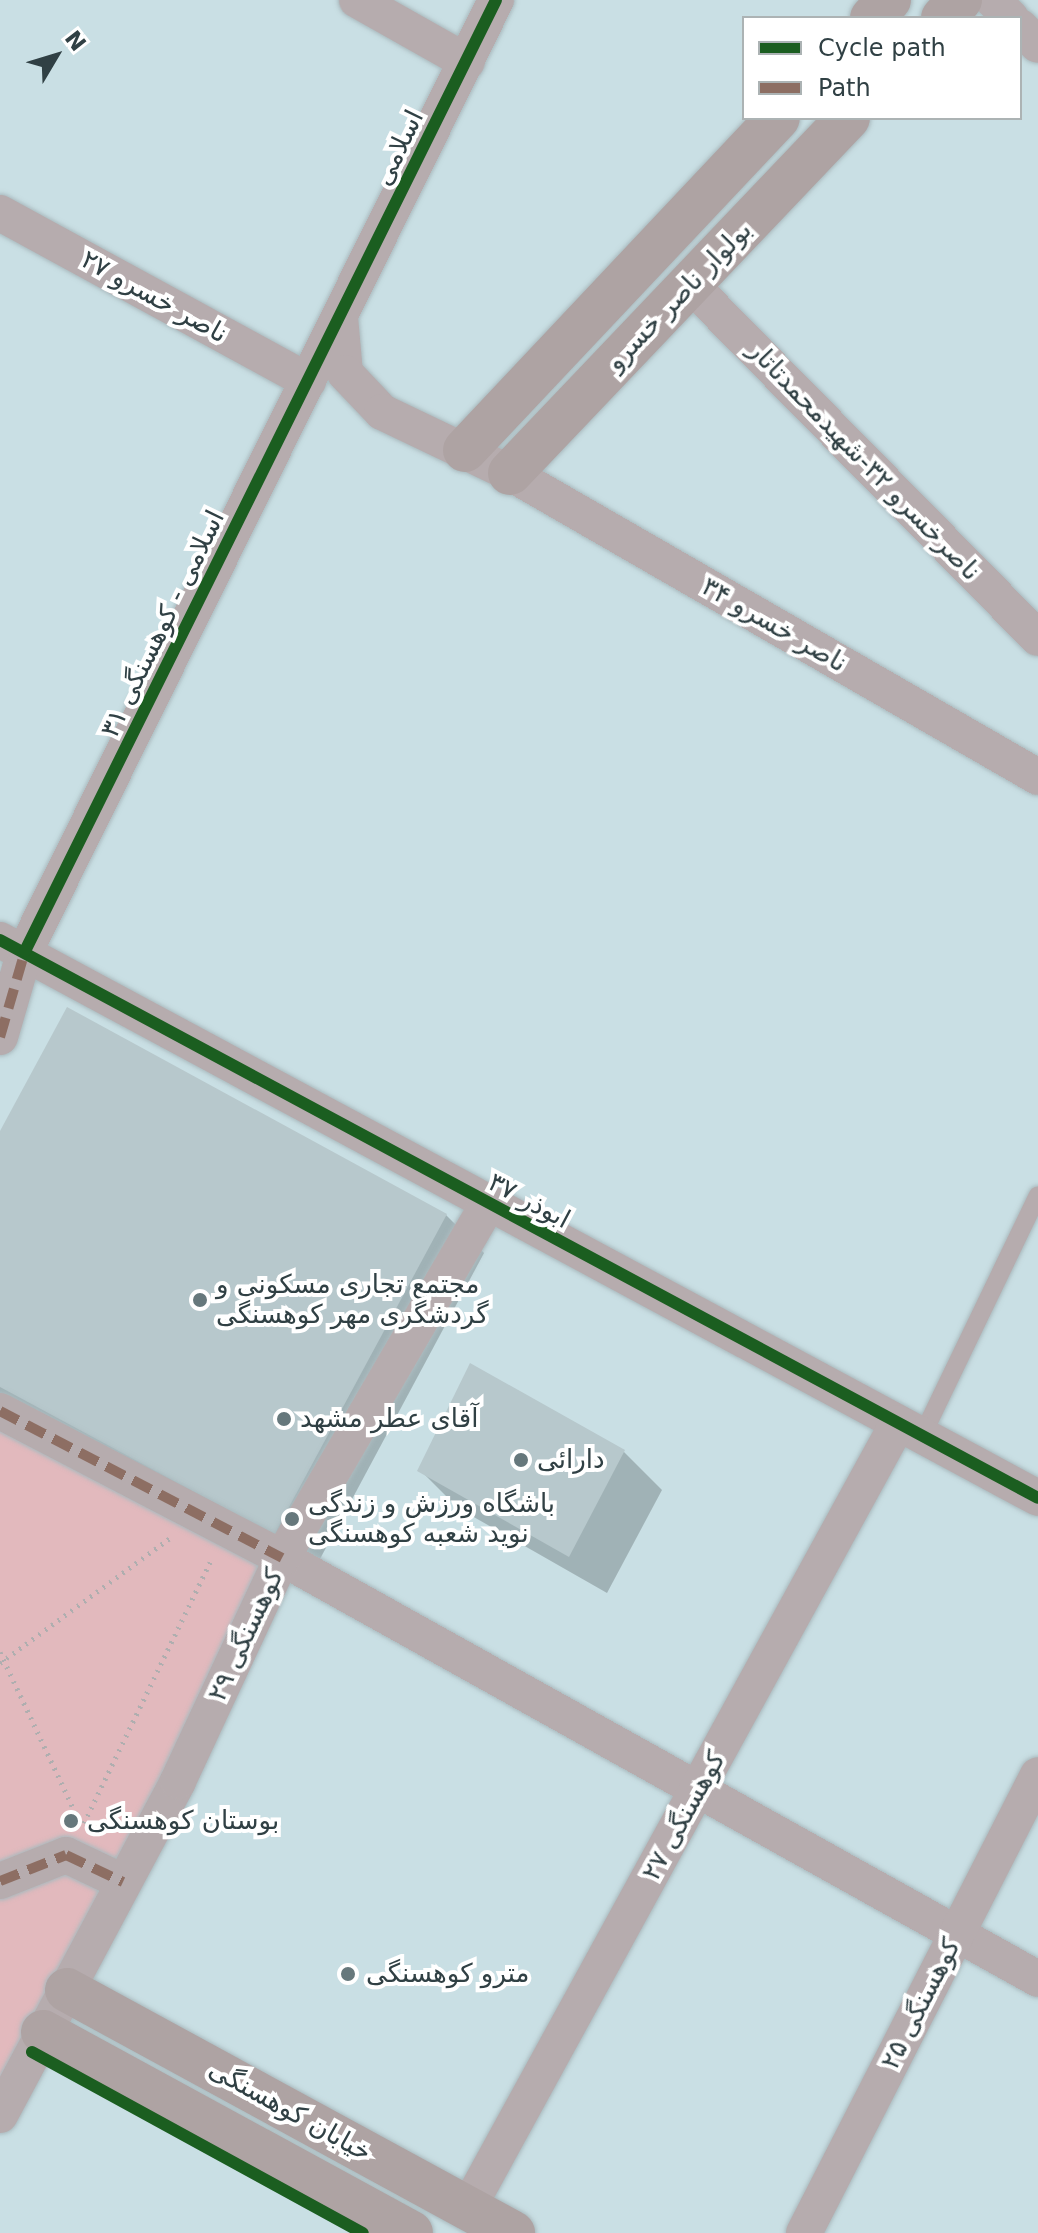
<!DOCTYPE html>
<meta charset="utf-8">
<style>
body{margin:0}
#map{position:relative;width:1038px;height:2233px;overflow:hidden;background:#c9dfe4;font-family:"DejaVu Sans",Vazirmatn,sans-serif}
div>[style]{position:absolute}
.green>*{inset:0;background:#e2b9bd}
.shadow>*{inset:0;background:#0003}
.building>*{inset:0;background:#b7c8cc}
.path>*{height:5px;margin-top:-2.5px;transform-origin:0;background:repeating-linear-gradient(90deg,#afaeaf 0 2px,transparent 0 8px)}
.roads{filter:drop-shadow(0 0 2px #aababe) drop-shadow(0 0 2px #aababe)}
.lane>*{height:18px;margin:-9px;padding:0 9px;transform-origin:9px;border-radius:9px;background:#b6acae}
.street>*{height:36px;margin:-18px;padding:0 18px;transform-origin:18px;border-radius:18px;background:#b6acae}
.secondary>*{height:44px;margin:-22px;padding:0 22px;transform-origin:22px;border-radius:22px;background:#aea3a3}
.quiet>*{height:10px;margin-top:-5px;transform-origin:0;background:repeating-linear-gradient(90deg,#8d6e63 0 20px,transparent 0 30px)}
.cycleway>*{height:12px;margin:-6px;padding:0 6px;transform-origin:6px;border-radius:6px;background:#1b5e20}
.dots>*{width:22px;height:22px;translate:-50% -50%;box-sizing:border-box;border:4px solid #fff;border-radius:50%}
span{translate:-50% -50%;white-space:nowrap;text-align:center;line-height:1.15;-webkit-text-stroke:8px #fff;paint-order:stroke}
.street-label{font-size:26px;color:#304044}
.poi-label{font-size:26px;color:#304044}
.left{translate:0 -50%;text-align:left}
.legend{position:absolute;left:742px;top:16px;width:280px;height:104px;box-sizing:border-box;background:#fff;border:2px solid #acb3b4;margin:0;padding:10px 14px;list-style:none;font-size:24px;color:#304044}
.legend li{display:flex;align-items:center;gap:16px;height:40px}
.legend b{width:40px;border:2px solid #acb3b4}
.north{position:absolute;left:16px;top:16px;width:80px;height:80px;-webkit-text-stroke:6px #fff;paint-order:stroke;rotate:52deg;font-size:22px;font-weight:700;line-height:32px;text-align:center;color:#304044}
.north::after{content:'';display:block;margin:auto;width:28px;height:36px;background:#304044;clip-path:polygon(50% 0,100% 100%,50% 72%,0 100%)}
</style>
<div id="map">
<div class="green">
<div style="clip-path:polygon(0 1415px,282px 1558px,0 2084px)"></div>
</div>
<div class="shadow">
<div style="clip-path:polygon(0 1135px,446px 1215px,484px 1253px,313px 1572px,0 1402px)"></div>
<div style="clip-path:polygon(624px 1452px,662px 1490px,607px 1593px,458px 1508px,420px 1470px)"></div>
</div>
<div class="building">
<div style="clip-path:polygon(67px 1007px,447px 1214px,274px 1535px,0 1387px,0 1131px)"></div>
<div style="clip-path:polygon(470px 1363px,625px 1450px,569px 1557px,417px 1471px)"></div>
</div>
<div class="path">
<div style="left:0;top:1652px;width:187px;rotate:64.9deg"></div>
<div style="left:0;top:1663px;width:211px;rotate:-36.3deg"></div>
<div style="left:84px;top:1823px;width:290px;rotate:-64.2deg"></div>
</div>
<div class="roads">
<div class="lane">
<div style="left:922px;top:1436px;width:267px;rotate:-64.3deg"></div>
</div>
<div class="street">
<div style="left:357px;top:0;width:126px;rotate:29.4deg"></div>
<div style="left:993px;top:0;width:25px;rotate:45deg"></div>
<div style="left:1020px;top:27px;width:25px;rotate:45deg"></div>
<div style="left:0;top:213px;width:351px;rotate:28.6deg"></div>
<div style="left:690px;top:284px;width:496px;rotate:45.5deg"></div>
<div style="left:340px;top:317px;width:56px;rotate:84.9deg"></div>
<div style="left:345px;top:373px;width:54px;rotate:46.5deg"></div>
<div style="left:382px;top:412px;width:142px;rotate:25.5deg"></div>
<div style="left:510px;top:473px;width:609px;rotate:29.93deg"></div>
<div style="left:0;top:940px;width:1178px;rotate:28.26deg"></div>
<div style="left:0;top:1037px;width:90px;rotate:-73.8deg"></div>
<div style="left:25px;top:951px;width:1061px;rotate:-63.65deg"></div>
<div style="left:0;top:1411px;width:318px;rotate:27.5deg"></div>
<div style="left:282px;top:1558px;width:865px;rotate:29.11deg"></div>
<div style="left:0;top:1881px;width:71px;rotate:-21.5deg"></div>
<div style="left:66px;top:1855px;width:63px;rotate:25.3deg"></div>
<div style="left:0;top:2115px;width:378px;rotate:-61.9deg"></div>
<div style="left:178px;top:1781px;width:246px;rotate:-65deg"></div>
<div style="left:282px;top:1558px;width:410px;rotate:-59.8deg"></div>
<div style="left:468px;top:2208px;width:895px;rotate:-61.29deg"></div>
<div style="left:804px;top:2233px;width:514px;rotate:-62.94deg"></div>
</div>
<div class="secondary">
<div style="left:872px;top:18px;width:25px;rotate:-47deg"></div>
<div style="left:943px;top:18px;width:25px;rotate:-47deg"></div>
<div style="left:465px;top:450px;width:456px;rotate:-46.7deg"></div>
<div style="left:510px;top:473px;width:490px;rotate:-46.4deg"></div>
<div style="left:67px;top:1990px;width:508px;rotate:28.58deg"></div>
<div style="left:43px;top:2032px;width:419px;rotate:28.6deg"></div>
</div>
</div>
<div class="quiet">
<div style="left:0;top:1037px;width:90px;rotate:-73.8deg"></div>
<div style="left:0;top:1411px;width:318px;rotate:27.5deg"></div>
<div style="left:0;top:1881px;width:71px;rotate:-21.5deg"></div>
<div style="left:66px;top:1855px;width:63px;rotate:25.3deg"></div>
</div>
<div class="cycleway">
<div style="left:0;top:940px;width:1178px;rotate:28.26deg"></div>
<div style="left:25px;top:951px;width:1061px;rotate:-63.65deg"></div>
<div style="left:32px;top:2052px;width:377px;rotate:28.7deg"></div>
</div>
<div class="dots">
<div style="left:200px;top:1300px;background:#66787c"></div>
<div style="left:284px;top:1419px;background:#66787c"></div>
<div style="left:521px;top:1460px;background:#66787c"></div>
<div style="left:292px;top:1519px;background:#66787c"></div>
<div style="left:71px;top:1821px;background:#66787c"></div>
<div style="left:348px;top:1974px;background:#66787c"></div>
</div>
<div class="street-label">
<span style="left:399px;top:148px;rotate:-64deg">اسلامی</span>
<span style="left:679px;top:296px;rotate:-46deg">بولوار ناصر خسرو</span>
<span style="left:154px;top:297px;rotate:29deg">ناصر خسرو ۲۷</span>
<span style="left:864px;top:461px;rotate:46deg">ناصرخسرو ۳۲-شهیدمحمدتاتار</span>
<span style="left:163px;top:624px;rotate:-64deg">اسلامی - کوهسنگی ۳۱</span>
<span style="left:774px;top:625px;rotate:30deg">ناصر خسرو ۳۴</span>
<span style="left:529px;top:1201px;rotate:28deg">ابوذر ۳۷</span>
<span style="left:246px;top:1635px;rotate:-65deg">کوهسنگی ۲۹</span>
<span style="left:684px;top:1816px;rotate:-61deg">کوهسنگی ۲۷</span>
<span style="left:921px;top:2004px;rotate:-63deg">کوهسنگی ۲۵</span>
<span style="left:290px;top:2111px;rotate:29deg">خیابان کوهسنگی</span>
</div>
<div class="poi-label">
<span class="left" style="left:216px;top:1300px">مجتمع تجاری مسکونی و<br>گردشگری مهر کوهسنگی</span>
<span class="left" style="left:300px;top:1419px">آقای عطر مشهد</span>
<span class="left" style="left:537px;top:1460px">دارائی</span>
<span class="left" style="left:308px;top:1519px">باشگاه ورزش و زندگی<br>نوید شعبه کوهسنگی</span>
<span class="left" style="left:87px;top:1821px">بوستان کوهسنگی</span>
<span class="left" style="left:366px;top:1974px">مترو کوهسنگی</span>
</div>
<ul class="legend">
<li><b style="height:10px;background:#1b5e20"></b>Cycle path</li>
<li><b style="height:10px;background:#8d6e63"></b>Path</li>
</ul>
<div class="north">N</div>
</div>
